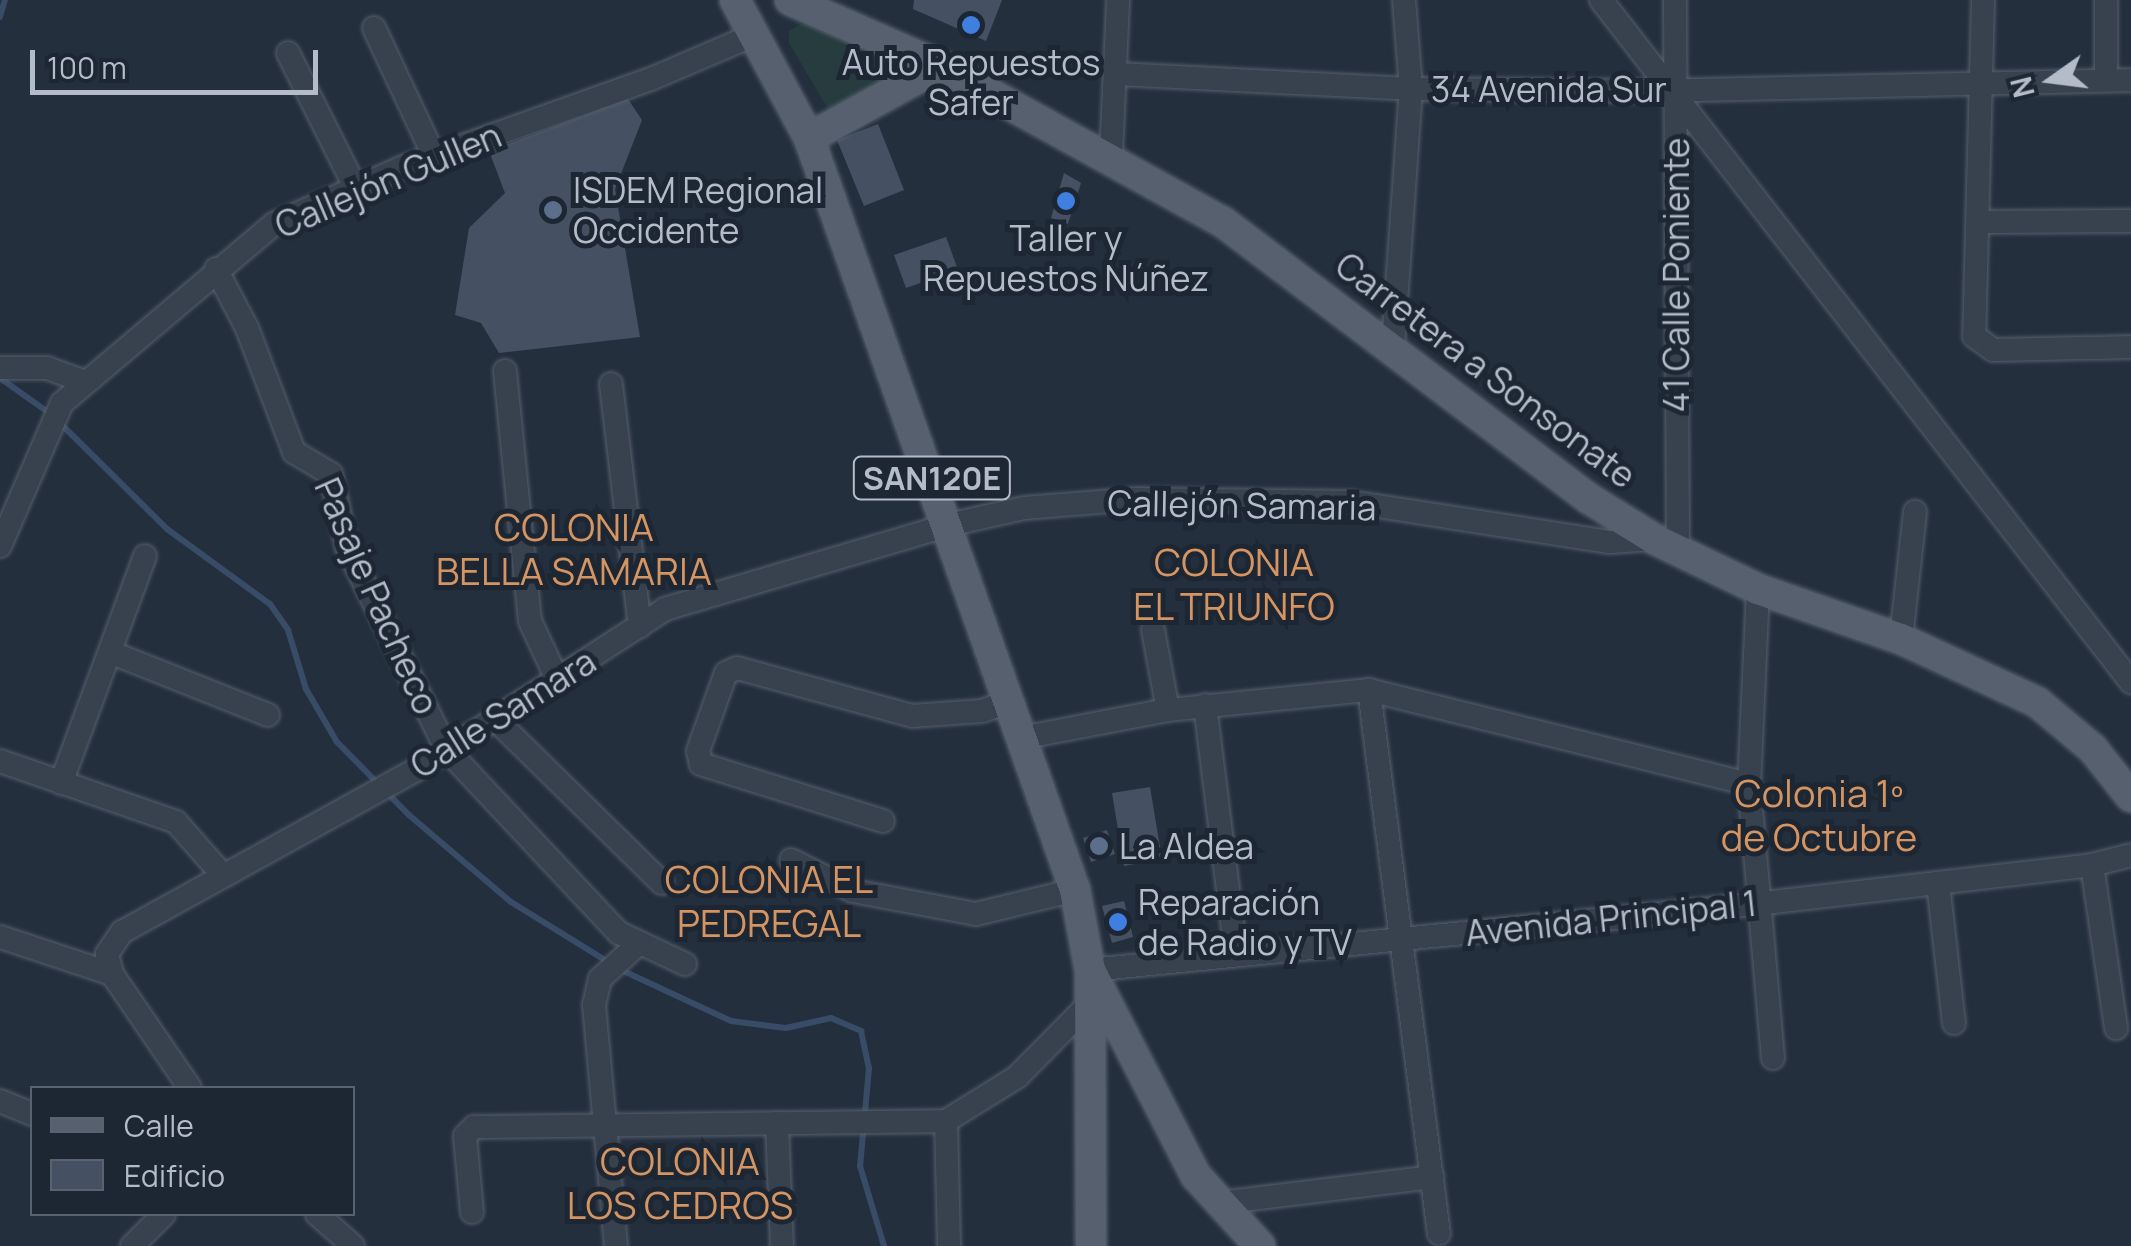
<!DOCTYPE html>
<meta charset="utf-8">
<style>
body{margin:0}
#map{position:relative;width:2131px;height:1246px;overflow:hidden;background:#242f3e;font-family:Manrope,sans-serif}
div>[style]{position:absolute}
.green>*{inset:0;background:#263c3f}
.stream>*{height:6px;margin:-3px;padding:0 3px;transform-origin:3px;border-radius:3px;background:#394c67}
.building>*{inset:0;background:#455162}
.roads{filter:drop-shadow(0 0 2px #565f6c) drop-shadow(0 0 2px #565f6c)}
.minor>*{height:22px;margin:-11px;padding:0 11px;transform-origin:11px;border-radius:11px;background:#38414e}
.major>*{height:30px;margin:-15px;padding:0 15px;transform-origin:15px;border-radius:15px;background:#56606e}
.dots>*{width:28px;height:28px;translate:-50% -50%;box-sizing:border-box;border:5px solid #1d2633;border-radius:50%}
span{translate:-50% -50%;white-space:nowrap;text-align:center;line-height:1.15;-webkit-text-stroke:10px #1d2633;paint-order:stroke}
.shield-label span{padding:2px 8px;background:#1d2633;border:2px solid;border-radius:8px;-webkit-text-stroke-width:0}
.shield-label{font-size:32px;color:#b4bcc9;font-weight:700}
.poi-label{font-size:35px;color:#b4bcc9}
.left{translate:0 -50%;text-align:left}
.street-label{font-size:35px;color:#b4bcc9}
.neighbourhood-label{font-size:38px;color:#d59563}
.legend{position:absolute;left:30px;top:1086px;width:325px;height:130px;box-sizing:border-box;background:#1d2633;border:2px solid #59626f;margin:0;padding:12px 18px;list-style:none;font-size:30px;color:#b4bcc9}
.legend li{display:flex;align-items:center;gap:20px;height:50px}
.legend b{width:50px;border:2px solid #59626f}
.north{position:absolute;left:2001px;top:30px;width:100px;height:100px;-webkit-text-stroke:8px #1d2633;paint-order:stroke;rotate:256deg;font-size:28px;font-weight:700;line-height:40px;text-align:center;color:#b4bcc9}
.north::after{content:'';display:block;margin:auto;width:35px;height:45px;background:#b4bcc9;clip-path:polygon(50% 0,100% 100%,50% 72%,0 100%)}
.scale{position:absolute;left:30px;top:50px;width:288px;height:45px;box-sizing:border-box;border:5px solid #b4bcc9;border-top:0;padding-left:12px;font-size:30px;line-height:35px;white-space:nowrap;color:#b4bcc9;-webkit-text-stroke:8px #1d2633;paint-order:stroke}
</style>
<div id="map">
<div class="green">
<div style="clip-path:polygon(805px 22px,908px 67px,835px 121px,789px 43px,789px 31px)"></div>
</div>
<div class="stream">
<div style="left:0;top:17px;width:18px;rotate:-74deg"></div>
<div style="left:0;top:378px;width:64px;rotate:35.4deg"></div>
<div style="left:61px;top:424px;width:149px;rotate:44.7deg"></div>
<div style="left:167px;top:529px;width:127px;rotate:36.1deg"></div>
<div style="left:270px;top:604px;width:32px;rotate:55deg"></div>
<div style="left:288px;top:630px;width:62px;rotate:73deg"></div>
<div style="left:306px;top:689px;width:61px;rotate:59.7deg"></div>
<div style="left:337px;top:742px;width:103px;rotate:45.4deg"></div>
<div style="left:409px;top:815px;width:134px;rotate:40.5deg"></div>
<div style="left:511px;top:902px;width:114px;rotate:31.7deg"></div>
<div style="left:619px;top:969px;width:123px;rotate:24.9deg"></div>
<div style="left:731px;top:1021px;width:55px;rotate:7.3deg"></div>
<div style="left:786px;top:1028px;width:46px;rotate:-12.5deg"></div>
<div style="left:831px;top:1018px;width:33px;rotate:23deg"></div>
<div style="left:861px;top:1031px;width:38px;rotate:78deg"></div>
<div style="left:869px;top:1068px;width:98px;rotate:95.2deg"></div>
<div style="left:860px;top:1166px;width:84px;rotate:73.3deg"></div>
</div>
<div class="building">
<div style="clip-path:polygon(914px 0,1002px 0,986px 41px,913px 9px)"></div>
<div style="clip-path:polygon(628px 99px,642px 120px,615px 189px,640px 337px,499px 353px,481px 323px,455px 315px,469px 228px,505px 193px,489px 151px)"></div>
<div style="clip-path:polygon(878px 124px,904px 190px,864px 206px,837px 140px)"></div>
<div style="clip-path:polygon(1064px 173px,1081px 183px,1068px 224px,1051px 218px)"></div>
<div style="clip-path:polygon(946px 237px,958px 270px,906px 288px,894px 255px)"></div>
<div style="clip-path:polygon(1150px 787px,1162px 859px,1124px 866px,1112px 793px)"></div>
<div style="clip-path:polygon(1107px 830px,1115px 854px,1091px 862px,1083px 838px)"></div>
<div style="clip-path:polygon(1124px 901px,1133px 937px,1112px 943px,1102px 906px)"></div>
</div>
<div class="roads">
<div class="minor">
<div style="left:1601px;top:0;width:864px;rotate:52.15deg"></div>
<div style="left:1675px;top:0;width:549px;rotate:89.69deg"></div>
<div style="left:1983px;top:0;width:336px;rotate:91.5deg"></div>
<div style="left:1974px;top:336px;width:24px;rotate:36deg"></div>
<div style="left:1993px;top:350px;width:138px;rotate:-1.2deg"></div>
<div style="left:2106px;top:0;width:80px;rotate:90deg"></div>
<div style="left:374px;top:28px;width:141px;rotate:64.9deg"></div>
<div style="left:288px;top:53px;width:150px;rotate:63.4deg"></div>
<div style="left:1117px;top:74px;width:294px;rotate:2.9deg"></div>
<div style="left:1411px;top:89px;width:243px;rotate:0.5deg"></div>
<div style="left:1654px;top:91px;width:477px;rotate:-1.3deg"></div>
<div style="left:1111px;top:156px;width:156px;rotate:-87.4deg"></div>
<div style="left:1980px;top:222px;width:151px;rotate:-0.4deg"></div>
<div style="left:216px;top:269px;width:67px;rotate:62.3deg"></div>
<div style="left:247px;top:328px;width:133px;rotate:69.2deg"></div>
<div style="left:294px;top:452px;width:43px;rotate:30.7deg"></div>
<div style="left:331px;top:474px;width:76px;rotate:77.8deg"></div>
<div style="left:347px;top:548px;width:225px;rotate:63.7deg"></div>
<div style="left:447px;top:750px;width:251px;rotate:46.8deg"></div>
<div style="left:619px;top:933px;width:73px;rotate:25.2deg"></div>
<div style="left:1393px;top:345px;width:257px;rotate:-86deg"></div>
<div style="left:1411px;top:89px;width:89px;rotate:-94.5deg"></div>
<div style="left:0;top:368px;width:47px"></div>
<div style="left:47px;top:368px;width:38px;rotate:20deg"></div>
<div style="left:505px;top:371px;width:251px;rotate:84.3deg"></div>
<div style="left:530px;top:621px;width:64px;rotate:65deg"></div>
<div style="left:611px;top:384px;width:244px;rotate:83.2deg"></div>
<div style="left:0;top:546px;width:156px;rotate:-66.6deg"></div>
<div style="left:62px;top:403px;width:277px;rotate:-40.2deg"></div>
<div style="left:274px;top:224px;width:139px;rotate:-23.8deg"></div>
<div style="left:401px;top:168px;width:265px;rotate:-19.6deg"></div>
<div style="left:651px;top:79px;width:114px;rotate:-23.2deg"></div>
<div style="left:1758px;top:589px;width:195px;rotate:92.6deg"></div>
<div style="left:1749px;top:784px;width:275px;rotate:85deg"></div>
<div style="left:1153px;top:630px;width:81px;rotate:79.4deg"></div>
<div style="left:1901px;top:639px;width:128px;rotate:-83.7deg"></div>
<div style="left:110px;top:652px;width:170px;rotate:21.7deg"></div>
<div style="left:1369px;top:690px;width:548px;rotate:82.67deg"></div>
<div style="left:1205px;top:705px;width:250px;rotate:82.9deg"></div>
<div style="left:495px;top:719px;width:234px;rotate:44.5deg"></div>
<div style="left:1026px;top:737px;width:145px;rotate:-10.8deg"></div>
<div style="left:1168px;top:710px;width:202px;rotate:-5.7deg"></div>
<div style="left:1369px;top:690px;width:391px;rotate:13.9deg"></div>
<div style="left:0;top:761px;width:186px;rotate:19.1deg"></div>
<div style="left:176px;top:822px;width:68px;rotate:48.6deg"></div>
<div style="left:61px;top:783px;width:242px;rotate:-69.7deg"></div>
<div style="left:883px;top:821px;width:191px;rotate:-162.6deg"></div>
<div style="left:701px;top:764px;width:13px;rotate:-103deg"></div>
<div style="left:698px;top:751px;width:83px;rotate:-70.3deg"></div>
<div style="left:726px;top:673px;width:12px;rotate:-24deg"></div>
<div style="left:737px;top:668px;width:181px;rotate:15.3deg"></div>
<div style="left:912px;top:716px;width:70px;rotate:-4.1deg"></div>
<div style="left:982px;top:711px;width:31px;rotate:-19deg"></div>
<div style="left:791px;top:860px;width:69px;rotate:26.6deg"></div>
<div style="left:853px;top:891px;width:125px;rotate:10.6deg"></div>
<div style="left:976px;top:914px;width:102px;rotate:-13.6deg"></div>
<div style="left:2092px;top:865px;width:165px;rotate:81.6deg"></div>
<div style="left:1938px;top:883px;width:141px;rotate:83.5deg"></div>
<div style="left:0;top:937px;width:118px;rotate:18.3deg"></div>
<div style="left:1090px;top:970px;width:669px;rotate:-5.66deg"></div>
<div style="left:1756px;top:904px;width:338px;rotate:-6.6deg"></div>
<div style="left:2092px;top:865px;width:40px;rotate:-14.4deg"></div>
<div style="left:190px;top:1088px;width:138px;rotate:-124.4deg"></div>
<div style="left:112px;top:974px;width:21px;rotate:-104deg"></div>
<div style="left:107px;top:954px;width:27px;rotate:-56deg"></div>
<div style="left:122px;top:932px;width:333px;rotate:-28.9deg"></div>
<div style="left:414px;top:771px;width:299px;rotate:-32.8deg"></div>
<div style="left:665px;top:609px;width:295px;rotate:-16.5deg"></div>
<div style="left:948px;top:525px;width:78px;rotate:-12.6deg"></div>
<div style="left:1024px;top:508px;width:111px;rotate:-4.6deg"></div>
<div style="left:1135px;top:499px;width:216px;rotate:0.8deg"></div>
<div style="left:1351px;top:502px;width:262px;rotate:8.8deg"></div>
<div style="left:1610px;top:542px;width:44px;rotate:-3.9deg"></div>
<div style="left:0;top:1101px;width:35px;rotate:22deg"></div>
<div style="left:946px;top:1121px;width:125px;rotate:88.6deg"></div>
<div style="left:777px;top:1123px;width:123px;rotate:87.7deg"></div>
<div style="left:1218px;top:1203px;width:216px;rotate:-6.9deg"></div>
<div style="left:472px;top:1212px;width:76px;rotate:-95.3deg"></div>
<div style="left:465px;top:1136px;width:13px;rotate:-45deg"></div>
<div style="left:474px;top:1127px;width:472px;rotate:-0.7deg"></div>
<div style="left:946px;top:1121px;width:84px;rotate:-31.8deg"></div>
<div style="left:1017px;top:1077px;width:104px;rotate:-45.4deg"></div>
<div style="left:317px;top:1214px;width:48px;rotate:41.6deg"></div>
<div style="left:132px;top:1246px;width:45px;rotate:-45deg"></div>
<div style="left:616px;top:1246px;width:242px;rotate:-95.2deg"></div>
<div style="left:594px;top:1005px;width:27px;rotate:-77deg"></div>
<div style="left:600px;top:979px;width:53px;rotate:-42.7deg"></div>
</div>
<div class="major">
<div style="left:735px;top:0;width:157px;rotate:61.8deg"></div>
<div style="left:809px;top:138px;width:798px;rotate:70.52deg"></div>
<div style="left:1075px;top:890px;width:81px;rotate:79.4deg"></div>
<div style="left:1090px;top:970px;width:276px;rotate:89.8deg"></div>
<div style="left:790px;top:0;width:164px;rotate:23.7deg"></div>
<div style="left:940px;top:66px;width:323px;rotate:28.9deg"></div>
<div style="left:1223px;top:222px;width:458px;rotate:37.1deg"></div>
<div style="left:1588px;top:498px;width:78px;rotate:31.8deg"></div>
<div style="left:1654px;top:539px;width:115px;rotate:25.7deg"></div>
<div style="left:1758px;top:589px;width:151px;rotate:19.3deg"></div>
<div style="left:1901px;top:639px;width:150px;rotate:24.9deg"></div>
<div style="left:2037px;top:702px;width:73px;rotate:40deg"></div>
<div style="left:2093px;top:749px;width:61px;rotate:51.6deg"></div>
<div style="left:809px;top:138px;width:149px;rotate:-28.8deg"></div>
<div style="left:1090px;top:970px;width:232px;rotate:62.8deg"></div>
<div style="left:1196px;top:1176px;width:95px;rotate:47.6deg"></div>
</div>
</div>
<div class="dots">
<div style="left:971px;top:25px;background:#3f7fe0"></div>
<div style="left:1066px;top:201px;background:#3f7fe0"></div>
<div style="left:553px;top:210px;background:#5c6f8a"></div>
<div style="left:1099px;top:846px;background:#5c6f8a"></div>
<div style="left:1118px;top:922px;background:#3f7fe0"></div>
</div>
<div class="shield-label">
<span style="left:932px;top:478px">SAN120E</span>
</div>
<div class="poi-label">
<span style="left:971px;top:82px">Auto Repuestos<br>Safer</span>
<span class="left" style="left:573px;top:210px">ISDEM Regional<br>Occidente</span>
<span style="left:1066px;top:258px">Taller y<br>Repuestos Núñez</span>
<span class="left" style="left:1119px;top:846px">La Aldea</span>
<span class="left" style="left:1138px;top:922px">Reparación<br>de Radio y TV</span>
</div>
<div class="street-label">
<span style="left:1549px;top:89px">34 Avenida Sur</span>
<span style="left:388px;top:180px;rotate:-23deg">Callejón Gullen</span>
<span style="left:1676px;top:275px;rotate:-90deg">41 Calle Poniente</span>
<span style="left:1486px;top:370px;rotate:37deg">Carretera a Sonsonate</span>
<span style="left:1242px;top:505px;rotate:1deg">Callejón Samaria</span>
<span style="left:377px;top:596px;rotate:66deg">Pasaje Pacheco</span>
<span style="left:503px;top:713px;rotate:-32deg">Calle Samara</span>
<span style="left:1611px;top:918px;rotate:-6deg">Avenida Principal 1</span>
</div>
<div class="neighbourhood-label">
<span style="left:574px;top:549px">COLONIA<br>BELLA SAMARIA</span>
<span style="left:1234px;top:584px">COLONIA<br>EL TRIUNFO</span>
<span style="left:1819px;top:815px">Colonia 1º<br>de Octubre</span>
<span style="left:769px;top:901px">COLONIA EL<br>PEDREGAL</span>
<span style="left:680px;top:1183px">COLONIA<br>LOS CEDROS</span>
</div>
<ul class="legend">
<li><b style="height:12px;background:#56606e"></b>Calle</li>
<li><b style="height:28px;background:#455162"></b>Edificio</li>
</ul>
<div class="north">N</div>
<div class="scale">100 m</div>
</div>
